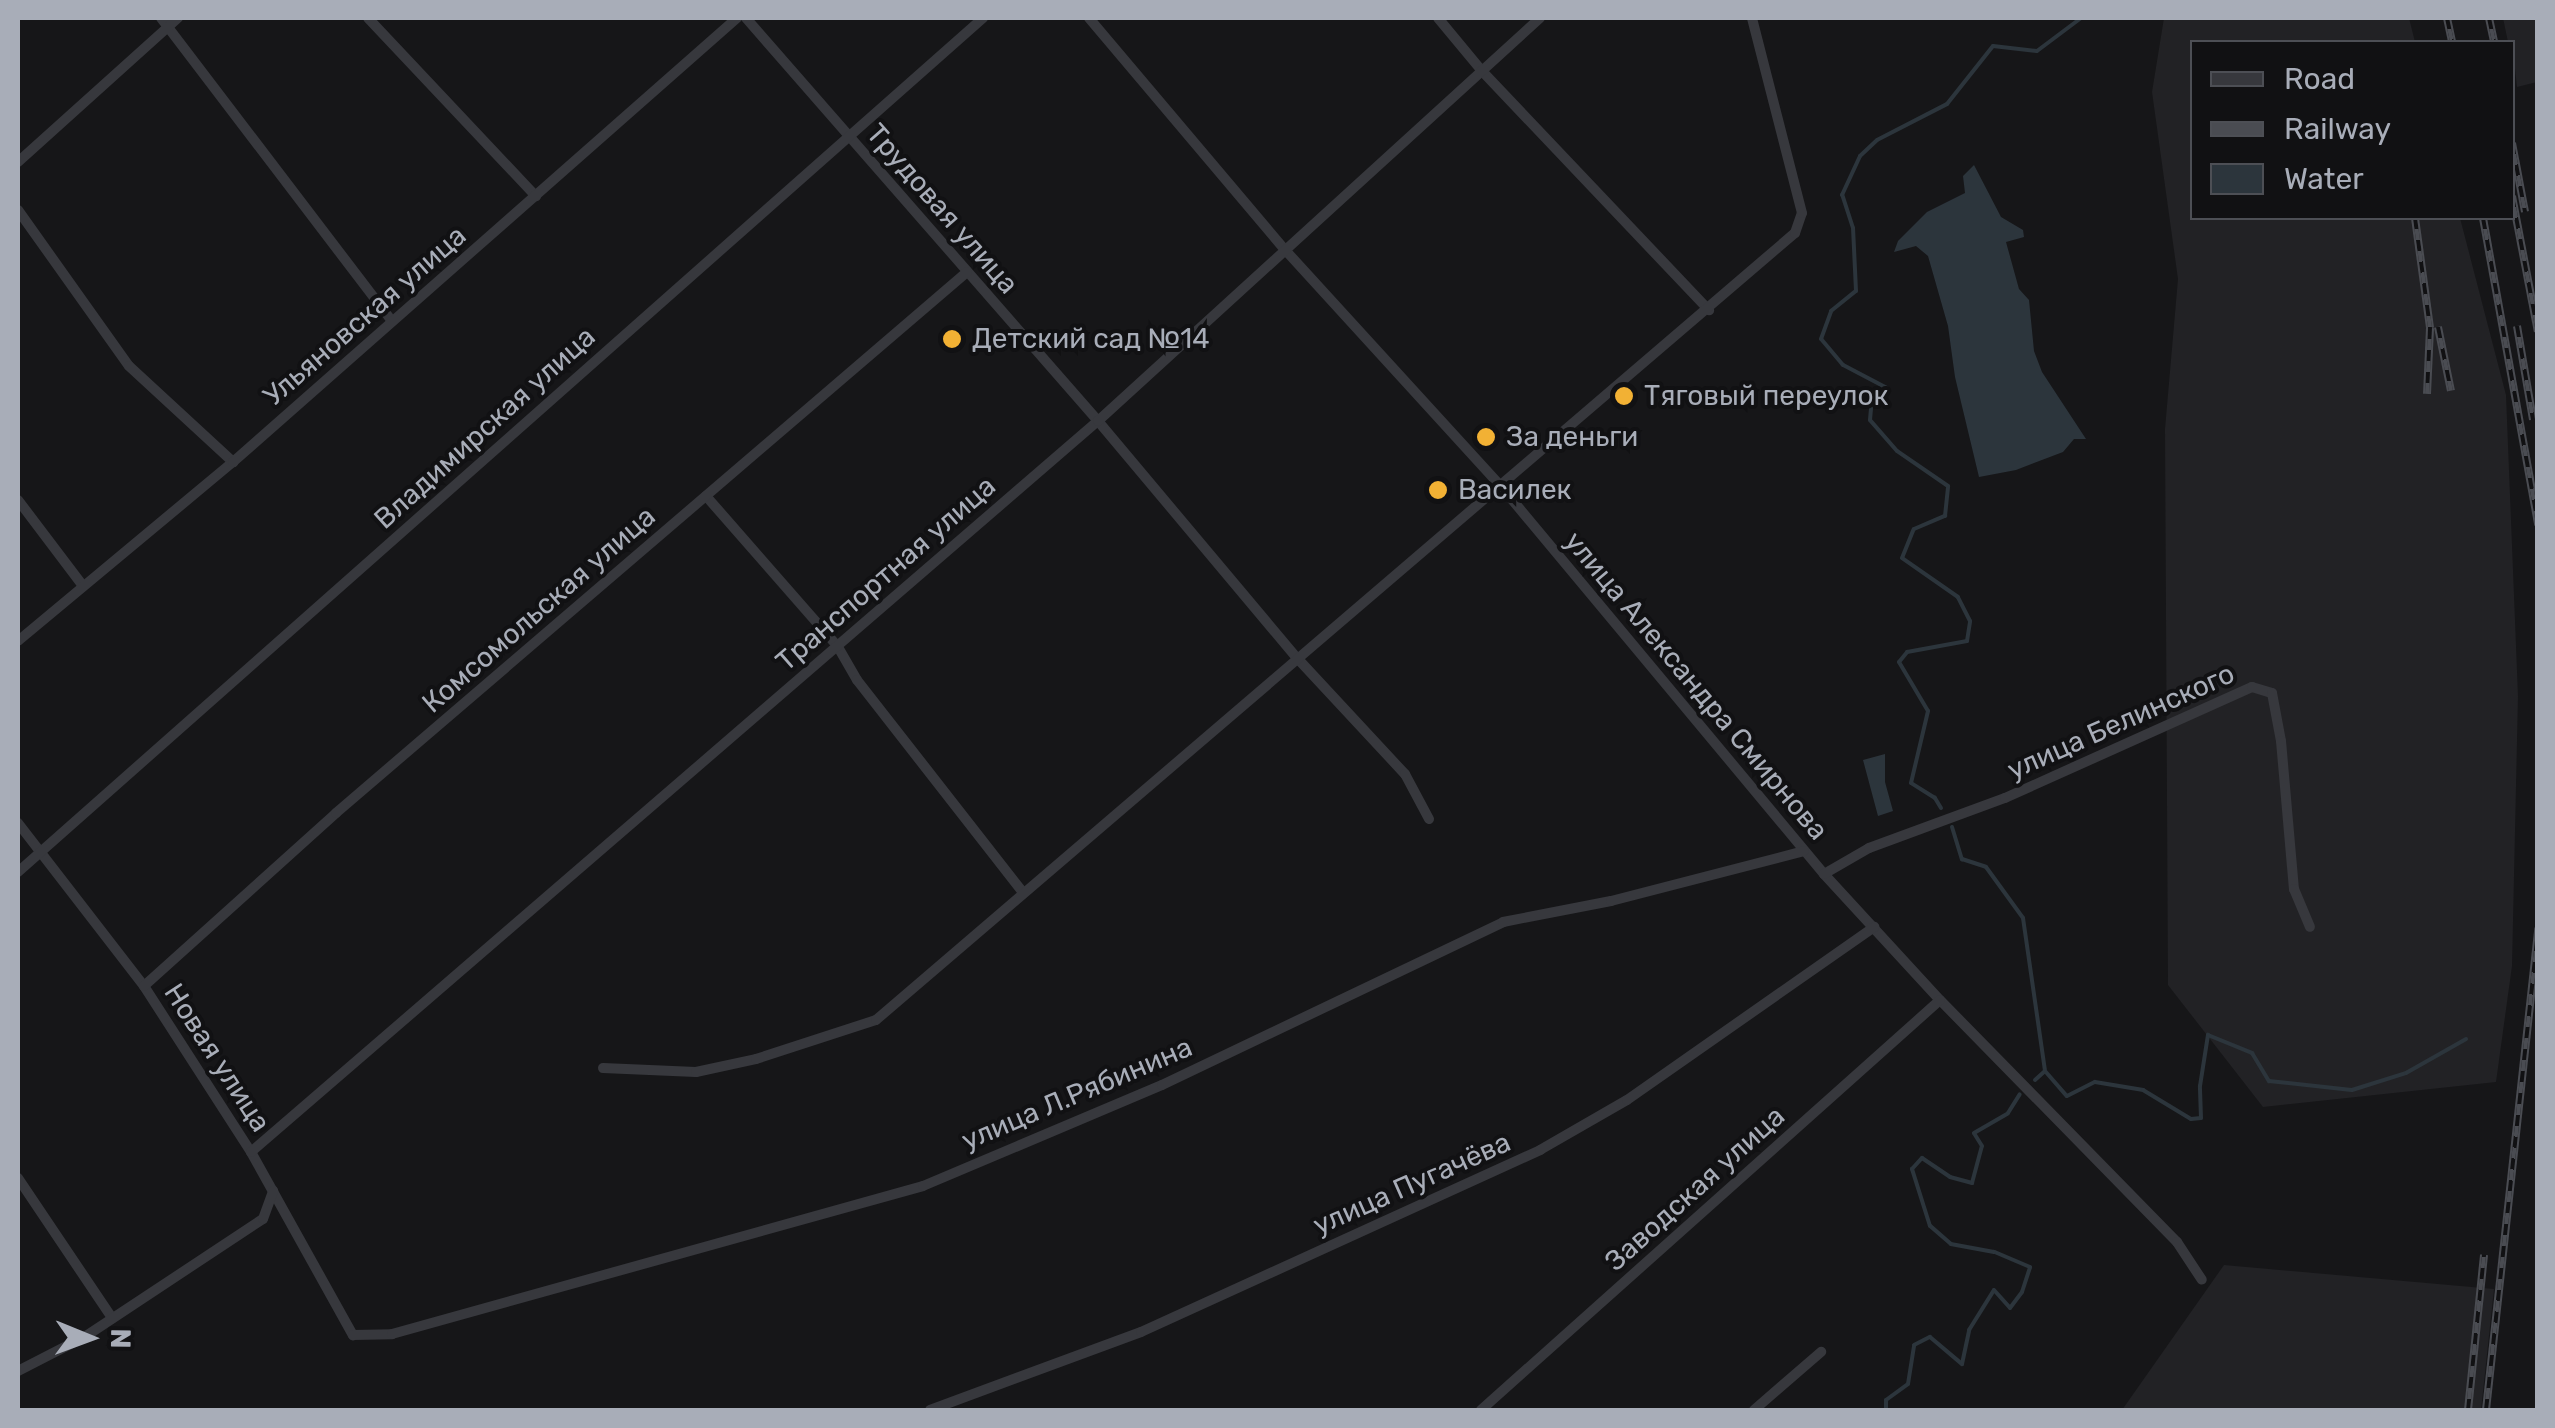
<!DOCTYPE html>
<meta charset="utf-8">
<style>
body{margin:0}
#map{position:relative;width:2555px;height:1428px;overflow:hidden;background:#161618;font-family:Rubik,sans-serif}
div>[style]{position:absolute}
.built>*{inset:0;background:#222225}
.water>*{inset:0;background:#2c353c}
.stream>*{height:4px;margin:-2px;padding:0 2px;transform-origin:2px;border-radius:2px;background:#2c353c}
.street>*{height:10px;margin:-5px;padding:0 5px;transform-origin:5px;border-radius:5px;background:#37383d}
.rail>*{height:8px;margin-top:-4px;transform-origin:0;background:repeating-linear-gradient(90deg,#111113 0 11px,#4a4c52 0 22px);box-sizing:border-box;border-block:2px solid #4a4c52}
.dots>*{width:28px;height:28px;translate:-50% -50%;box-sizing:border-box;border:5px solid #111113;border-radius:50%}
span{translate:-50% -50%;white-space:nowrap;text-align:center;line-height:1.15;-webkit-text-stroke:8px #111113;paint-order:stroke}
.street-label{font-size:28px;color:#a8adb8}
.poi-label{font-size:28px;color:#a8adb8}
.left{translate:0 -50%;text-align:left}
.frame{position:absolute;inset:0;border:20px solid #a8adb8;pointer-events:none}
.legend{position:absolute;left:2190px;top:40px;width:325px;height:180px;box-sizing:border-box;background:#111113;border:2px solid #4d4f55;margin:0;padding:12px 18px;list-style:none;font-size:30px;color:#a8adb8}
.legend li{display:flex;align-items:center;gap:20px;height:50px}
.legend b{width:50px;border:2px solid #4d4f55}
.north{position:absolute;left:40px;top:1288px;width:100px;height:100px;-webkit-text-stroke:8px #111113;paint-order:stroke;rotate:91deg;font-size:28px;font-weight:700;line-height:40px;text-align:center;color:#a8adb8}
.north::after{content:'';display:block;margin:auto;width:35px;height:45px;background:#a8adb8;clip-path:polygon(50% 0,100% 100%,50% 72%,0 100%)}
</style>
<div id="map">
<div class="built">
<div style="clip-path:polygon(2164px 18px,2409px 18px,2415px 42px,2192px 42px,2192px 218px,2460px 218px,2506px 395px,2518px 696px,2512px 966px,2496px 1082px,2263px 1107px,2168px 985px,2165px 429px,2178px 279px,2152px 92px)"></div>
<div style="clip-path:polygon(2503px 18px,2537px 18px,2537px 82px,2517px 87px,2512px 42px,2508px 42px)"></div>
<div style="clip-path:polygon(2224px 1265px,2494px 1289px,2481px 1410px,2122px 1410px)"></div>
</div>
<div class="water">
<div style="clip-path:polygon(1974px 165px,2001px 217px,2023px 230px,2024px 237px,2006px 242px,2019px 289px,2029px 300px,2034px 351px,2042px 372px,2086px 439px,2074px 439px,2063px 452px,2016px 470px,1979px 477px,1955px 377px,1948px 326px,1928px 256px,1916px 246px,1894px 252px,1898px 241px,1927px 212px,1965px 193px,1963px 176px)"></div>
<div style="clip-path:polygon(1885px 754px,1885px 782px,1893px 811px,1878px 816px,1863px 760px)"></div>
</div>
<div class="stream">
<div style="left:1941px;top:808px;width:12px;rotate:-121deg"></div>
<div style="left:1935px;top:798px;width:28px;rotate:-148deg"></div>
<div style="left:1911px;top:783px;width:74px;rotate:-76.7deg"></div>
<div style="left:1928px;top:711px;width:57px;rotate:-120.6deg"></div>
<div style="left:1899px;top:662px;width:13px;rotate:-51deg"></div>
<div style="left:1907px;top:652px;width:61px;rotate:-10.4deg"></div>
<div style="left:1967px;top:641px;width:20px;rotate:-81deg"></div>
<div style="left:1970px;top:621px;width:27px;rotate:-117deg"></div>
<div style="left:1958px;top:597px;width:68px;rotate:-145.1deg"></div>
<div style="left:1902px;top:558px;width:31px;rotate:-68deg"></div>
<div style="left:1914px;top:529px;width:34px;rotate:-23deg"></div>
<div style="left:1945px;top:516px;width:30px;rotate:-84deg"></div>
<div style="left:1948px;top:486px;width:62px;rotate:-145.5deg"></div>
<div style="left:1897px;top:451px;width:41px;rotate:-131.1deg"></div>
<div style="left:1870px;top:420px;width:23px;rotate:-85deg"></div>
<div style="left:1872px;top:397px;width:17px;rotate:-31deg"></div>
<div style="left:1887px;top:388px;width:50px;rotate:-152.4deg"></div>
<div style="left:1843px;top:365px;width:34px;rotate:-130deg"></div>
<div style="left:1821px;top:339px;width:30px;rotate:-70deg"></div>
<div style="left:1831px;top:311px;width:32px;rotate:-39deg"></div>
<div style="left:1856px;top:291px;width:63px;rotate:-92.7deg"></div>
<div style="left:1853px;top:228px;width:35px;rotate:-108deg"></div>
<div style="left:1842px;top:195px;width:43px;rotate:-65.2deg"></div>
<div style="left:1860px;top:156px;width:23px;rotate:-43deg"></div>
<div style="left:1877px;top:140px;width:79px;rotate:-27.2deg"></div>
<div style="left:1947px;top:104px;width:74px;rotate:-51.6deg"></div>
<div style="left:1993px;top:46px;width:44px;rotate:6.5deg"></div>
<div style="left:2037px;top:51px;width:55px;rotate:-36.9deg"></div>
<div style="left:1952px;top:827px;width:34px;rotate:73deg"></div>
<div style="left:1962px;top:859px;width:25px;rotate:18deg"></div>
<div style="left:1986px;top:867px;width:63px;rotate:54deg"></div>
<div style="left:2023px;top:918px;width:155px;rotate:81.8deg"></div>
<div style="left:2045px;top:1071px;width:33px;rotate:49deg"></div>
<div style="left:2067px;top:1096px;width:31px;rotate:-27deg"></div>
<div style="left:2095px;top:1082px;width:49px;rotate:9.5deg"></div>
<div style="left:2143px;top:1090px;width:56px;rotate:31.1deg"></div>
<div style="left:2191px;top:1119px;width:10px;rotate:-6deg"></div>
<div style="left:2201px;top:1118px;width:32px;rotate:-92deg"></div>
<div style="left:2200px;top:1086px;width:52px;rotate:-81.1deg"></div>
<div style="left:2208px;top:1035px;width:48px;rotate:22.2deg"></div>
<div style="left:2252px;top:1053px;width:33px;rotate:59deg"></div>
<div style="left:2269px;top:1081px;width:83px;rotate:6.2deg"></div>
<div style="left:2352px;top:1090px;width:57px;rotate:-17.5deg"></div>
<div style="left:2406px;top:1073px;width:69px;rotate:-29.5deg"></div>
<div style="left:2035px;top:1080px;width:13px;rotate:-42deg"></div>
<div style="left:1886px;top:1410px;width:10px;rotate:-90deg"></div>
<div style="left:1886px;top:1400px;width:27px;rotate:-36deg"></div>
<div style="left:1908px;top:1384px;width:39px;rotate:-81deg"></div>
<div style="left:1914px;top:1345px;width:18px;rotate:-27deg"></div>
<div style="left:1930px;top:1337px;width:42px;rotate:40.2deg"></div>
<div style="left:1962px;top:1364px;width:35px;rotate:-78deg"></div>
<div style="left:1969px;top:1330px;width:47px;rotate:-58deg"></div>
<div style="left:1994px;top:1290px;width:24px;rotate:48deg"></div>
<div style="left:2010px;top:1308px;width:20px;rotate:-53deg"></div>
<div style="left:2022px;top:1292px;width:26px;rotate:-72deg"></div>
<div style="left:2030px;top:1267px;width:39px;rotate:-157deg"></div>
<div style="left:1994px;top:1252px;width:44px;rotate:-169.5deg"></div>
<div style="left:1951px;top:1244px;width:28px;rotate:-139deg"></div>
<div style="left:1930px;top:1226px;width:60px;rotate:-107.5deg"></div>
<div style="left:1912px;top:1169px;width:15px;rotate:-48deg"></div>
<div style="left:1922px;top:1158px;width:34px;rotate:34deg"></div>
<div style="left:1950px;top:1177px;width:23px;rotate:15deg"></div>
<div style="left:1972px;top:1183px;width:38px;rotate:-75deg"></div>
<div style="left:1982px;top:1146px;width:15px;rotate:-122deg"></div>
<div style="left:1974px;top:1133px;width:39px;rotate:-30deg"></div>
<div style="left:2008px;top:1113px;width:22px;rotate:-58deg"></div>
</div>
<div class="street">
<div style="left:161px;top:18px;width:381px;rotate:52.7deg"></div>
<div style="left:368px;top:18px;width:245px;rotate:46.7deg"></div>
<div style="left:746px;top:18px;width:535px;rotate:48.86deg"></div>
<div style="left:1098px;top:421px;width:311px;rotate:50deg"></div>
<div style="left:1298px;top:659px;width:157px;rotate:47.1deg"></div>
<div style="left:1405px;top:774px;width:51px;rotate:61.9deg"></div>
<div style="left:1089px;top:18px;width:307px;rotate:49.8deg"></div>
<div style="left:1287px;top:252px;width:314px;rotate:47.6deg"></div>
<div style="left:1499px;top:484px;width:508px;rotate:50.19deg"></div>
<div style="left:1824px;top:874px;width:171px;rotate:47.4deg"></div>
<div style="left:1940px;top:1000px;width:339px;rotate:45.6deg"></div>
<div style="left:2177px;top:1242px;width:45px;rotate:56.7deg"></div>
<div style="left:1438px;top:18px;width:69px;rotate:50.3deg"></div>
<div style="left:1482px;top:71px;width:330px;rotate:46.5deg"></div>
<div style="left:18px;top:162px;width:215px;rotate:-42deg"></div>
<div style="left:18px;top:210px;width:191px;rotate:54.6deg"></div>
<div style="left:129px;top:366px;width:142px;rotate:42.7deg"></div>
<div style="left:706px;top:496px;width:201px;rotate:48.8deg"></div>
<div style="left:838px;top:647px;width:38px;rotate:60deg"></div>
<div style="left:857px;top:680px;width:268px;rotate:52deg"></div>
<div style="left:18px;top:500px;width:108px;rotate:52.9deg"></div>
<div style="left:18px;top:641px;width:280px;rotate:-39.8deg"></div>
<div style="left:233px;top:462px;width:672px;rotate:-41.38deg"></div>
<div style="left:18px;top:823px;width:206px;rotate:52.3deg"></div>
<div style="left:144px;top:986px;width:197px;rotate:57.2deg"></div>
<div style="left:251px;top:1152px;width:210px;rotate:60.9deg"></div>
<div style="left:353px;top:1335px;width:39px;rotate:-1deg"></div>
<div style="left:392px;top:1334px;width:551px;rotate:-15.57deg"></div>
<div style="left:923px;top:1186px;width:259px;rotate:-22.9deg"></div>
<div style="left:1162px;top:1085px;width:378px;rotate:-25.5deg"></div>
<div style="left:1503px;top:922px;width:110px;rotate:-11deg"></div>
<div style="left:1611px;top:901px;width:199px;rotate:-14.5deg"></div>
<div style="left:18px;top:872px;width:1289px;rotate:-41.51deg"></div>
<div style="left:1824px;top:874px;width:52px;rotate:-30deg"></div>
<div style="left:1869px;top:848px;width:145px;rotate:-20.2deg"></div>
<div style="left:2005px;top:798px;width:271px;rotate:-24.2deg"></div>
<div style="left:2252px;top:687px;width:21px;rotate:17deg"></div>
<div style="left:2272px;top:693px;width:49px;rotate:79.4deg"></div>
<div style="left:2281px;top:741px;width:149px;rotate:85deg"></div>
<div style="left:2294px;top:889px;width:41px;rotate:67.2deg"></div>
<div style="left:144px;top:986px;width:258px;rotate:-42deg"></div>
<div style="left:336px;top:813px;width:831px;rotate:-40.61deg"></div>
<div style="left:603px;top:1068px;width:93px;rotate:2.5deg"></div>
<div style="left:696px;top:1072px;width:61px;rotate:-12.2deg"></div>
<div style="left:756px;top:1059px;width:126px;rotate:-18deg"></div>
<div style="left:876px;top:1020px;width:1210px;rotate:-40.58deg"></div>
<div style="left:1795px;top:233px;width:21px;rotate:-71deg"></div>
<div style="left:1802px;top:213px;width:201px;rotate:-104.4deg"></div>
<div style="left:251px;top:1152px;width:1119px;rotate:-40.8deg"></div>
<div style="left:1098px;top:421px;width:598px;rotate:-42.36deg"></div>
<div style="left:18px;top:1178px;width:169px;rotate:56.1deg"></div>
<div style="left:18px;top:1371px;width:76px;rotate:-27.2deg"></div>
<div style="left:86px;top:1336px;width:212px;rotate:-33.5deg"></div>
<div style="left:263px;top:1219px;width:30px;rotate:-70deg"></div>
<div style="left:930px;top:1410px;width:225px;rotate:-20.3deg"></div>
<div style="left:1141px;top:1332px;width:439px;rotate:-24.5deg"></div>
<div style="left:1540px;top:1150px;width:100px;rotate:-29.9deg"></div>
<div style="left:1627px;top:1100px;width:302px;rotate:-35deg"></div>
<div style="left:1481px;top:1410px;width:615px;rotate:-41.77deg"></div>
<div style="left:1754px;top:1410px;width:89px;rotate:-40.9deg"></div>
</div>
<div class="rail">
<div style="left:2447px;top:18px;width:25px;rotate:78deg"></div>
<div style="left:2489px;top:18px;width:25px;rotate:78deg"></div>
<div style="left:2512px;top:143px;width:70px;rotate:79.3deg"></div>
<div style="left:2512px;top:196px;width:138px;rotate:79.2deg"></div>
<div style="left:2415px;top:218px;width:111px;rotate:82.2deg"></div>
<div style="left:2430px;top:328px;width:66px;rotate:92.6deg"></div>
<div style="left:2483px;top:218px;width:312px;rotate:79.8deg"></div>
<div style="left:2517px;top:326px;width:95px;rotate:80.3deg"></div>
<div style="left:2438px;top:327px;width:65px;rotate:78.5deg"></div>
<div style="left:2468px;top:1410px;width:156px;rotate:-84.1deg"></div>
<div style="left:2486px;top:1410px;width:485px;rotate:-83.8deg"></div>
</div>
<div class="dots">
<div style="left:952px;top:339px;background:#f2b134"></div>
<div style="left:1624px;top:396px;background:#f2b134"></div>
<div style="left:1486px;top:437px;background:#f2b134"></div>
<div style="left:1438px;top:490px;background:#f2b134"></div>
</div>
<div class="street-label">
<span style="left:942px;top:209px;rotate:49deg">Трудовая улица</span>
<span style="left:365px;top:316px;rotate:-41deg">Ульяновская улица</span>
<span style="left:485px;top:428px;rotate:-42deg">Владимирская улица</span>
<span style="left:886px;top:574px;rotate:-41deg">Транспортная улица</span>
<span style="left:539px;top:610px;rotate:-41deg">Комсомольская улица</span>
<span style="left:1696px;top:686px;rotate:50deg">улица Александра Смирнова</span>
<span style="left:2121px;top:722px;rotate:-24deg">улица Белинского</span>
<span style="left:217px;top:1058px;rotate:57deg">Новая улица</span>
<span style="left:1077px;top:1094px;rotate:-23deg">улица Л.Рябинина</span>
<span style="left:1412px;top:1184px;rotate:-24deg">улица Пугачёва</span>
<span style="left:1695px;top:1189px;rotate:-42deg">Заводская улица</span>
</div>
<div class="poi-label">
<span class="left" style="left:972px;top:339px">Детский сад №14</span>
<span class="left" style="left:1644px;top:396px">Тяговый переулок</span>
<span class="left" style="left:1506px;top:437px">За деньги</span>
<span class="left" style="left:1458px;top:490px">Василек</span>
</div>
<div class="frame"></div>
<ul class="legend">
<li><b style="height:12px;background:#37383d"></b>Road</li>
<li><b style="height:12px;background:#4a4c52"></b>Railway</li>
<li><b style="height:28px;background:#2c353c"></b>Water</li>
</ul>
<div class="north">N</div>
</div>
